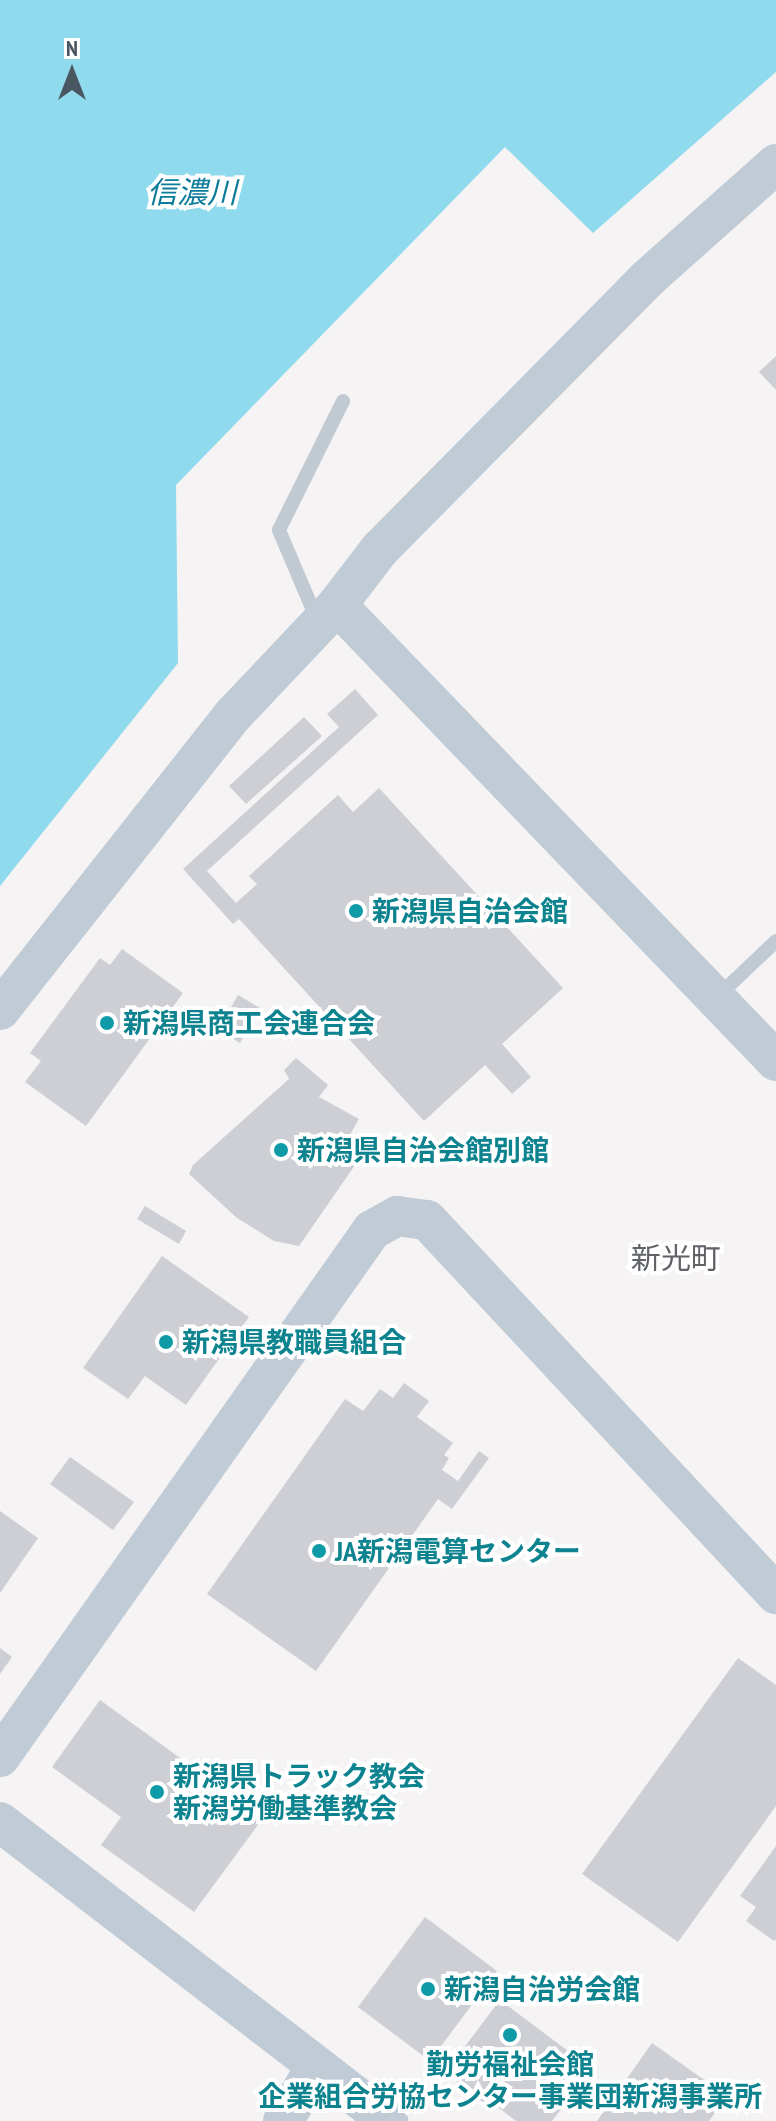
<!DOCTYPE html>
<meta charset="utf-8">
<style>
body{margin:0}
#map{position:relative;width:776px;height:2121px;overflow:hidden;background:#f5f3f3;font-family:"PT Sans Narrow","Noto Sans JP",sans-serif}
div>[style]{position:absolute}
.water>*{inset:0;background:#90daee}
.building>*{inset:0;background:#cdcfd5}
.lane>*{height:14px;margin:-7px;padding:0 7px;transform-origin:7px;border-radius:7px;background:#c1cad2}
.secondary>*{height:40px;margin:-20px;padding:0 20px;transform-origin:20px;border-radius:20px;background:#c1cbd6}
.dots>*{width:22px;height:22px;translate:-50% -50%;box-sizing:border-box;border:4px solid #fff;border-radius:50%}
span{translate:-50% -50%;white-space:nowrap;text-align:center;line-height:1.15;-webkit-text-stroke:8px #fff;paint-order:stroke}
.culture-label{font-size:28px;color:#0d838f;font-weight:700}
.left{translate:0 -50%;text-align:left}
.water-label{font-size:30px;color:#0c7c9b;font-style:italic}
.neighbourhood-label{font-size:30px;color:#5f6368}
.north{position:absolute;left:32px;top:32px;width:80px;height:80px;-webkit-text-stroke:6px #fff;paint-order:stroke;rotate:0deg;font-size:22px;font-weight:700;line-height:32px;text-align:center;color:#4a5661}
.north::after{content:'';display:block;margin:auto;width:28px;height:36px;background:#4a5661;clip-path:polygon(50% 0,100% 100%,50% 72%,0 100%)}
</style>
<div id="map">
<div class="water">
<div style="clip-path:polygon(0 0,776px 0,776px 72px,593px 233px,505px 147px,176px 485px,178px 663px,0 886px)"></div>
</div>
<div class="building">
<div style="clip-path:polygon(776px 356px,776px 390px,759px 372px)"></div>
<div style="clip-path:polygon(355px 689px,378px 715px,207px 871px,236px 903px,257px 884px,249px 876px,338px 795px,353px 812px,379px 788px,563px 988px,502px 1044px,531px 1077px,512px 1094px,485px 1065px,424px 1121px,239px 919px,233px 924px,183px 869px,339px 727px,327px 714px)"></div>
<div style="clip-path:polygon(304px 717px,322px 736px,246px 804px,229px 786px)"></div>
<div style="clip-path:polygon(122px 949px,183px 993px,86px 1126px,25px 1082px,41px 1061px,30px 1053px,100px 958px,110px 965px)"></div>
<div style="clip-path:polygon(238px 995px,260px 1008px,240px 1043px,218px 1030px)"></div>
<div style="clip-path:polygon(296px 1058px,328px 1085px,319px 1097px,359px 1119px,344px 1145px,362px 1155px,299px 1246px,274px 1241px,237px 1218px,189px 1174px,193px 1165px,289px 1079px,284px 1070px)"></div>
<div style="clip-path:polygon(145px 1206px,186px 1231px,179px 1244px,137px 1219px)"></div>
<div style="clip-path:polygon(162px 1256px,249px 1317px,186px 1405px,145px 1376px,128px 1399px,83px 1368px)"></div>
<div style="clip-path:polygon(404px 1383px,429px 1401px,417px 1417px,453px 1443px,444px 1455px,449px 1458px,442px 1470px,458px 1481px,479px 1451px,489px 1458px,452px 1509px,438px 1499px,316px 1671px,207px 1594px,345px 1399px,363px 1411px,380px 1389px,393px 1398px)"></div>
<div style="clip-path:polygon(70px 1457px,134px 1502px,113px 1530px,50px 1484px)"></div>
<div style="clip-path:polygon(0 1511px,38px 1538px,0 1593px)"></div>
<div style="clip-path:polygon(0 1648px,12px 1657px,0 1674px)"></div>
<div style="clip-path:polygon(738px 1658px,776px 1685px,776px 1806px,678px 1942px,582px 1874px)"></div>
<div style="clip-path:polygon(100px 1700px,263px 1818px,194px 1912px,101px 1845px,121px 1817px,52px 1767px)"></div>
<div style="clip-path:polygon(776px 1846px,776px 1939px,774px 1941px,746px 1921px,756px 1907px,740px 1896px)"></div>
<div style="clip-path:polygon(425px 1917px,497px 1971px,430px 2061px,358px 2007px)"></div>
<div style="clip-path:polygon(500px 2000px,592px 2069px,552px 2121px,516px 2121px,495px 2105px,492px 2109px,445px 2073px)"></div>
<div style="clip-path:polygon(652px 2043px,727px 2096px,709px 2121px,597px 2121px)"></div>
</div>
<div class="lane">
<div style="left:318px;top:622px;width:100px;rotate:-113deg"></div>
<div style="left:279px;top:530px;width:144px;rotate:-63.6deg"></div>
<div style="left:717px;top:997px;width:81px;rotate:-43.5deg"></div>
</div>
<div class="secondary">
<div style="left:337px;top:605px;width:633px;rotate:46.09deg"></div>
<div style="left:0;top:1010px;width:377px;rotate:-51.7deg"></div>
<div style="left:234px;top:714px;width:150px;rotate:-46.6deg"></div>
<div style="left:337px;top:605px;width:71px;rotate:-52.5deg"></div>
<div style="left:380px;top:549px;width:380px;rotate:-45.3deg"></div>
<div style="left:647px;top:279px;width:173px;rotate:-41.7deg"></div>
<div style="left:0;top:1757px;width:645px;rotate:-54.78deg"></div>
<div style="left:372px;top:1230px;width:29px;rotate:-29deg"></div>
<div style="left:397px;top:1216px;width:30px;rotate:8deg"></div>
<div style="left:427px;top:1220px;width:512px;rotate:46.98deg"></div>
<div style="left:0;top:1822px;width:490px;rotate:37.6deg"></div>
<div style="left:283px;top:2121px;width:63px;rotate:-58.6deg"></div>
</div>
<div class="dots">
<div style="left:356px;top:911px;background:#0f9aa8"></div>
<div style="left:107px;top:1023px;background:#0f9aa8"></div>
<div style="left:281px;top:1150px;background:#0f9aa8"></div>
<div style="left:166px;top:1342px;background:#0f9aa8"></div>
<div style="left:319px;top:1551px;background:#0f9aa8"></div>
<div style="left:157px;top:1792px;background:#0f9aa8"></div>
<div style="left:428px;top:1989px;background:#0f9aa8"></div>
<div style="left:510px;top:2035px;background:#0f9aa8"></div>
</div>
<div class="culture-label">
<span class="left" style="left:372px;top:911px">新潟県自治会館</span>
<span class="left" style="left:123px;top:1023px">新潟県商工会連合会</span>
<span class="left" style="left:297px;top:1150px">新潟県自治会館別館</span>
<span class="left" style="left:182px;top:1342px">新潟県教職員組合</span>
<span class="left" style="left:335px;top:1551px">JA新潟電算センター</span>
<span class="left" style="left:173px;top:1792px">新潟県トラック教会<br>新潟労働基準教会</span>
<span class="left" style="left:444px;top:1989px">新潟自治労会館</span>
<span style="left:510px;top:2080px">勤労福祉会館<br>企業組合労協センター事業団新潟事業所</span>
</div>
<div class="water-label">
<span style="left:192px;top:192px">信濃川</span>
</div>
<div class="neighbourhood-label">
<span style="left:676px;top:1258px">新光町</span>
</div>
<div class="north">N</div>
</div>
